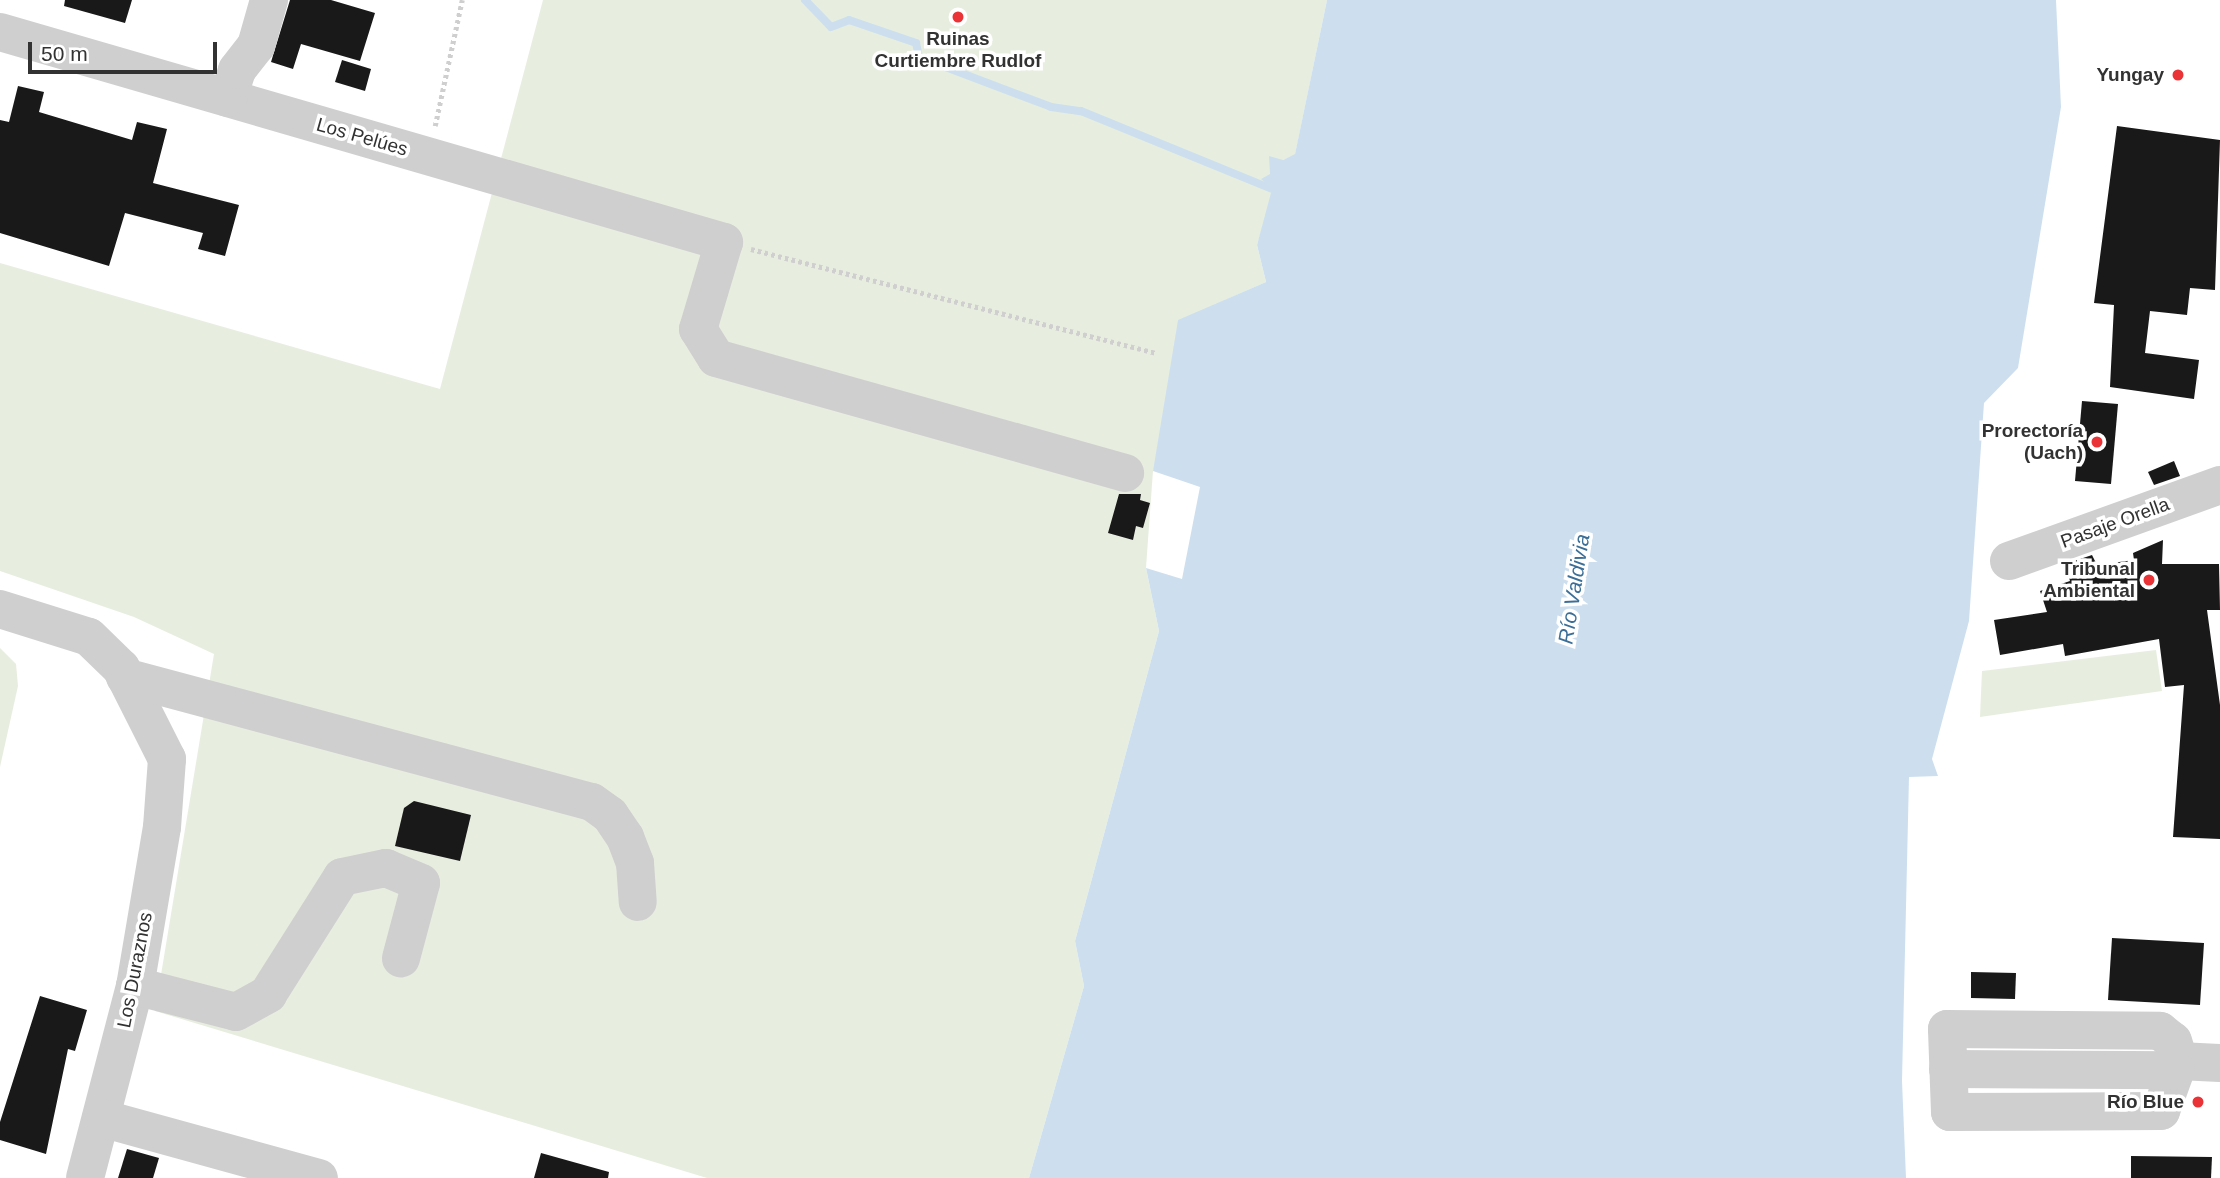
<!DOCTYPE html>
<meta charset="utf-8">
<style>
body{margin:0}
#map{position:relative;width:2220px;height:1178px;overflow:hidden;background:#fff;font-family:Arial,sans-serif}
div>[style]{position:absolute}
.green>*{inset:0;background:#e7eee0}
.water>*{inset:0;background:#cddfee}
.stream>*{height:8px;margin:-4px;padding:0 4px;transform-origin:4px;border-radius:4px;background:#cddfee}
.building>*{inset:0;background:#191919}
.path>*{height:4.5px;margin-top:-2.25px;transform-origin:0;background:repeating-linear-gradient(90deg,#cfcfcf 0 3.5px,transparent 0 7px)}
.minor>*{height:38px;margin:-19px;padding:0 19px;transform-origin:19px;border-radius:19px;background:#cfcfcf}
.dots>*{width:19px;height:19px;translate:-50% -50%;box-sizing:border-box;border:4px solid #fff;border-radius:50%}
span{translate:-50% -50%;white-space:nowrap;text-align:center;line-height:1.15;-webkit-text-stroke:7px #fff;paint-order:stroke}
.poi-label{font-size:19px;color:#323232;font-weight:700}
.right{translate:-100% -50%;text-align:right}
.street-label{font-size:19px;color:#323232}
.water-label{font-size:21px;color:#3c6f97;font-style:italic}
.scale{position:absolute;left:28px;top:42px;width:189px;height:32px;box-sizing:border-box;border:4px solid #323232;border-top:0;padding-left:9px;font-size:21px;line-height:24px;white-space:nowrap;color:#323232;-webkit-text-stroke:5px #fff;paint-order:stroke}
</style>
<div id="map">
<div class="green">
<div style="clip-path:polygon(543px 0,1327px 0,1295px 155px,1283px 160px,1257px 245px,1266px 282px,1225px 300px,1153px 471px,1146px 568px,1159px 631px,1075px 941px,1084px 986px,1029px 1178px,707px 1178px,155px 1011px,214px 654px,134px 617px,0 571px,0 263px,440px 389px)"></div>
<div style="clip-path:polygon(0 648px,16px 664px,18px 686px,0 767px)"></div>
<div style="clip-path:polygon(2156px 650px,2162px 691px,1980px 717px,1982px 671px)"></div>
</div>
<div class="water">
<div style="clip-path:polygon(1327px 0,2056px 0,2061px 107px,2018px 368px,1984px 403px,1969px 621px,1932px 759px,1938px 776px,1909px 777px,1902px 1081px,1906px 1178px,1029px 1178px,1084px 986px,1075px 941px,1159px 631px,1146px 568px,1182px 579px,1200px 487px,1153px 471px,1178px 320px,1266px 282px,1257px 245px,1272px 189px,1261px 179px,1270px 174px,1269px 156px,1283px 160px,1295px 154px)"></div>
</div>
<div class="stream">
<div style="left:805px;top:0;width:37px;rotate:46deg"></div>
<div style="left:831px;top:27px;width:19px;rotate:-21deg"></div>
<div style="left:849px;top:20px;width:71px;rotate:18.9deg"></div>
<div style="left:916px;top:43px;width:14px;rotate:78deg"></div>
<div style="left:919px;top:57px;width:141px;rotate:20.7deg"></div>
<div style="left:1051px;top:107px;width:30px;rotate:8deg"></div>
<div style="left:1081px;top:111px;width:206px;rotate:22.2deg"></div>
</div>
<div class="building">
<div style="clip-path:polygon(65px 0,132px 0,125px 23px,64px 6px)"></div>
<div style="clip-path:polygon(290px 0,331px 0,375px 13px,360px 61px,301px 44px,293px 69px,271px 62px)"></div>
<div style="clip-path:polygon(342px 60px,371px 69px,365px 91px,335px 82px)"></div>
<div style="clip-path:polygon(18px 86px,44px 92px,39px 112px,132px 140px,137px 122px,167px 129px,153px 183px,239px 205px,225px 256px,198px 249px,203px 233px,125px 213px,109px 266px,0 233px,0 120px,9px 122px)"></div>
<div style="clip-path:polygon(2117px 126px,2220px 140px,2215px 290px,2190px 288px,2187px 315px,2150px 311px,2145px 353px,2199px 360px,2194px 399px,2110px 387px,2114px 305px,2094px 303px)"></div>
<div style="clip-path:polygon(2082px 401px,2118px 404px,2111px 484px,2075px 481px)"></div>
<div style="clip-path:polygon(2174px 461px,2180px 476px,2154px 485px,2148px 472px)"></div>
<div style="clip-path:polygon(1119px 494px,1141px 494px,1140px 500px,1150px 503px,1143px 528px,1136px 526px,1133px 540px,1108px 533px)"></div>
<div style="clip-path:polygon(2163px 540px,2162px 564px,2219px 564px,2220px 610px,2207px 610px,2220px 705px,2220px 839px,2173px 837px,2184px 685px,2165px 687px,2159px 639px,2065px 656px,2063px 644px,2000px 655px,1994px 620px,2047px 612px,2040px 591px,2070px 581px,2065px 564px,2092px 555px,2097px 565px,2134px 560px,2133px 553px)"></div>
<div style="clip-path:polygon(414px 801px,471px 815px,460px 861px,395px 846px,404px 808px)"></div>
<div style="clip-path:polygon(2112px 938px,2204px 943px,2200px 1005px,2108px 1000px)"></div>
<div style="clip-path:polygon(1971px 972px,2016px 973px,2015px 999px,1971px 998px)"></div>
<div style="clip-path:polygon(40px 996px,87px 1010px,75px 1051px,68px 1049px,46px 1154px,0 1140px,0 1122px)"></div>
<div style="clip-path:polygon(127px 1149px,159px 1158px,153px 1178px,118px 1178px)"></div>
<div style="clip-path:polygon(541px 1153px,609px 1172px,608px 1178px,534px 1178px)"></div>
<div style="clip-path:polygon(2131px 1156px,2212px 1157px,2211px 1178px,2131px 1178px)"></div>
</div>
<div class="path">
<div style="left:435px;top:126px;width:129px;rotate:-77.9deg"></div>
<div style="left:751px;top:249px;width:419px;rotate:14.4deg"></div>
</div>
<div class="minor">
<div style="left:0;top:32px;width:754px;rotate:16.18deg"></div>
<div style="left:724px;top:242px;width:91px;rotate:106.6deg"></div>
<div style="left:698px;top:329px;width:34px;rotate:58deg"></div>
<div style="left:716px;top:358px;width:425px;rotate:15.7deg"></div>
<div style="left:228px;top:98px;width:29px;rotate:-72deg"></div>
<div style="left:237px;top:70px;width:31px;rotate:-52deg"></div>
<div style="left:256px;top:46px;width:48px;rotate:-74.2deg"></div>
<div style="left:2009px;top:561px;width:224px;rotate:-19.8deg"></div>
<div style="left:0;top:609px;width:93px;rotate:17.5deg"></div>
<div style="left:89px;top:637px;width:45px;rotate:44.1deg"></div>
<div style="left:121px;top:668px;width:102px;rotate:63.2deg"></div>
<div style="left:167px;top:759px;width:68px;rotate:94.2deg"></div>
<div style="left:162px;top:827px;width:161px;rotate:99.6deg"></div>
<div style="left:135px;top:986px;width:198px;rotate:104.6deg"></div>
<div style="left:125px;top:677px;width:483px;rotate:15deg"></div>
<div style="left:592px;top:802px;width:22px;rotate:36deg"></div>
<div style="left:610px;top:815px;width:27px;rotate:56deg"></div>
<div style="left:625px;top:837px;width:28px;rotate:69deg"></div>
<div style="left:635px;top:863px;width:39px;rotate:86deg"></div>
<div style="left:135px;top:986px;width:104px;rotate:14.4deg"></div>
<div style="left:236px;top:1012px;width:37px;rotate:-29deg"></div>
<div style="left:268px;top:994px;width:138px;rotate:-57.7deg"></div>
<div style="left:342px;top:877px;width:45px;rotate:-11.6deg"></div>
<div style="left:386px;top:868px;width:38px;rotate:23deg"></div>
<div style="left:421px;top:883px;width:78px;rotate:104.9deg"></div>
<div style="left:1947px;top:1029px;width:213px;rotate:0.5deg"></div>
<div style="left:2160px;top:1031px;width:16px;rotate:38deg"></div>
<div style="left:2173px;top:1041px;width:21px;rotate:73deg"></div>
<div style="left:2179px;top:1061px;width:53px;rotate:109.8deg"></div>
<div style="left:2161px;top:1111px;width:211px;rotate:179.7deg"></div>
<div style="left:1950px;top:1112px;width:83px;rotate:-92.1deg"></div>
<div style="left:2179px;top:1061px;width:41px;rotate:2.8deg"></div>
<div style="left:1948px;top:1069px;width:228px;rotate:0.3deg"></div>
<div style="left:101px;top:1118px;width:226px;rotate:15.4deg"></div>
</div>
<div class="dots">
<div style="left:958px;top:17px;background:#e93337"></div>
<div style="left:2178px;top:75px;background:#e93337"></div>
<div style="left:2097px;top:442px;background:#e93337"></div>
<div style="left:2149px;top:580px;background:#e93337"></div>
<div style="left:2198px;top:1102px;background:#e93337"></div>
</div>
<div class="poi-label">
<span style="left:958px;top:50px">Ruinas<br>Curtiembre Rudlof</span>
<span class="right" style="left:2164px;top:75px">Yungay</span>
<span class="right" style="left:2083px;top:442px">Prorectoría<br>(Uach)</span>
<span class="right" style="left:2135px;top:580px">Tribunal<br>Ambiental</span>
<span class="right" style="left:2184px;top:1102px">Río Blue</span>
</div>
<div class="street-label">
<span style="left:362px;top:137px;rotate:16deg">Los Pelúes</span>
<span style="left:2115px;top:523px;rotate:-20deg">Pasaje Orella</span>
<span style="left:135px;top:970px;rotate:-79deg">Los Duraznos</span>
</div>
<div class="water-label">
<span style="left:1574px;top:589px;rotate:-81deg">Río Valdivia</span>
</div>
<div class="scale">50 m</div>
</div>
